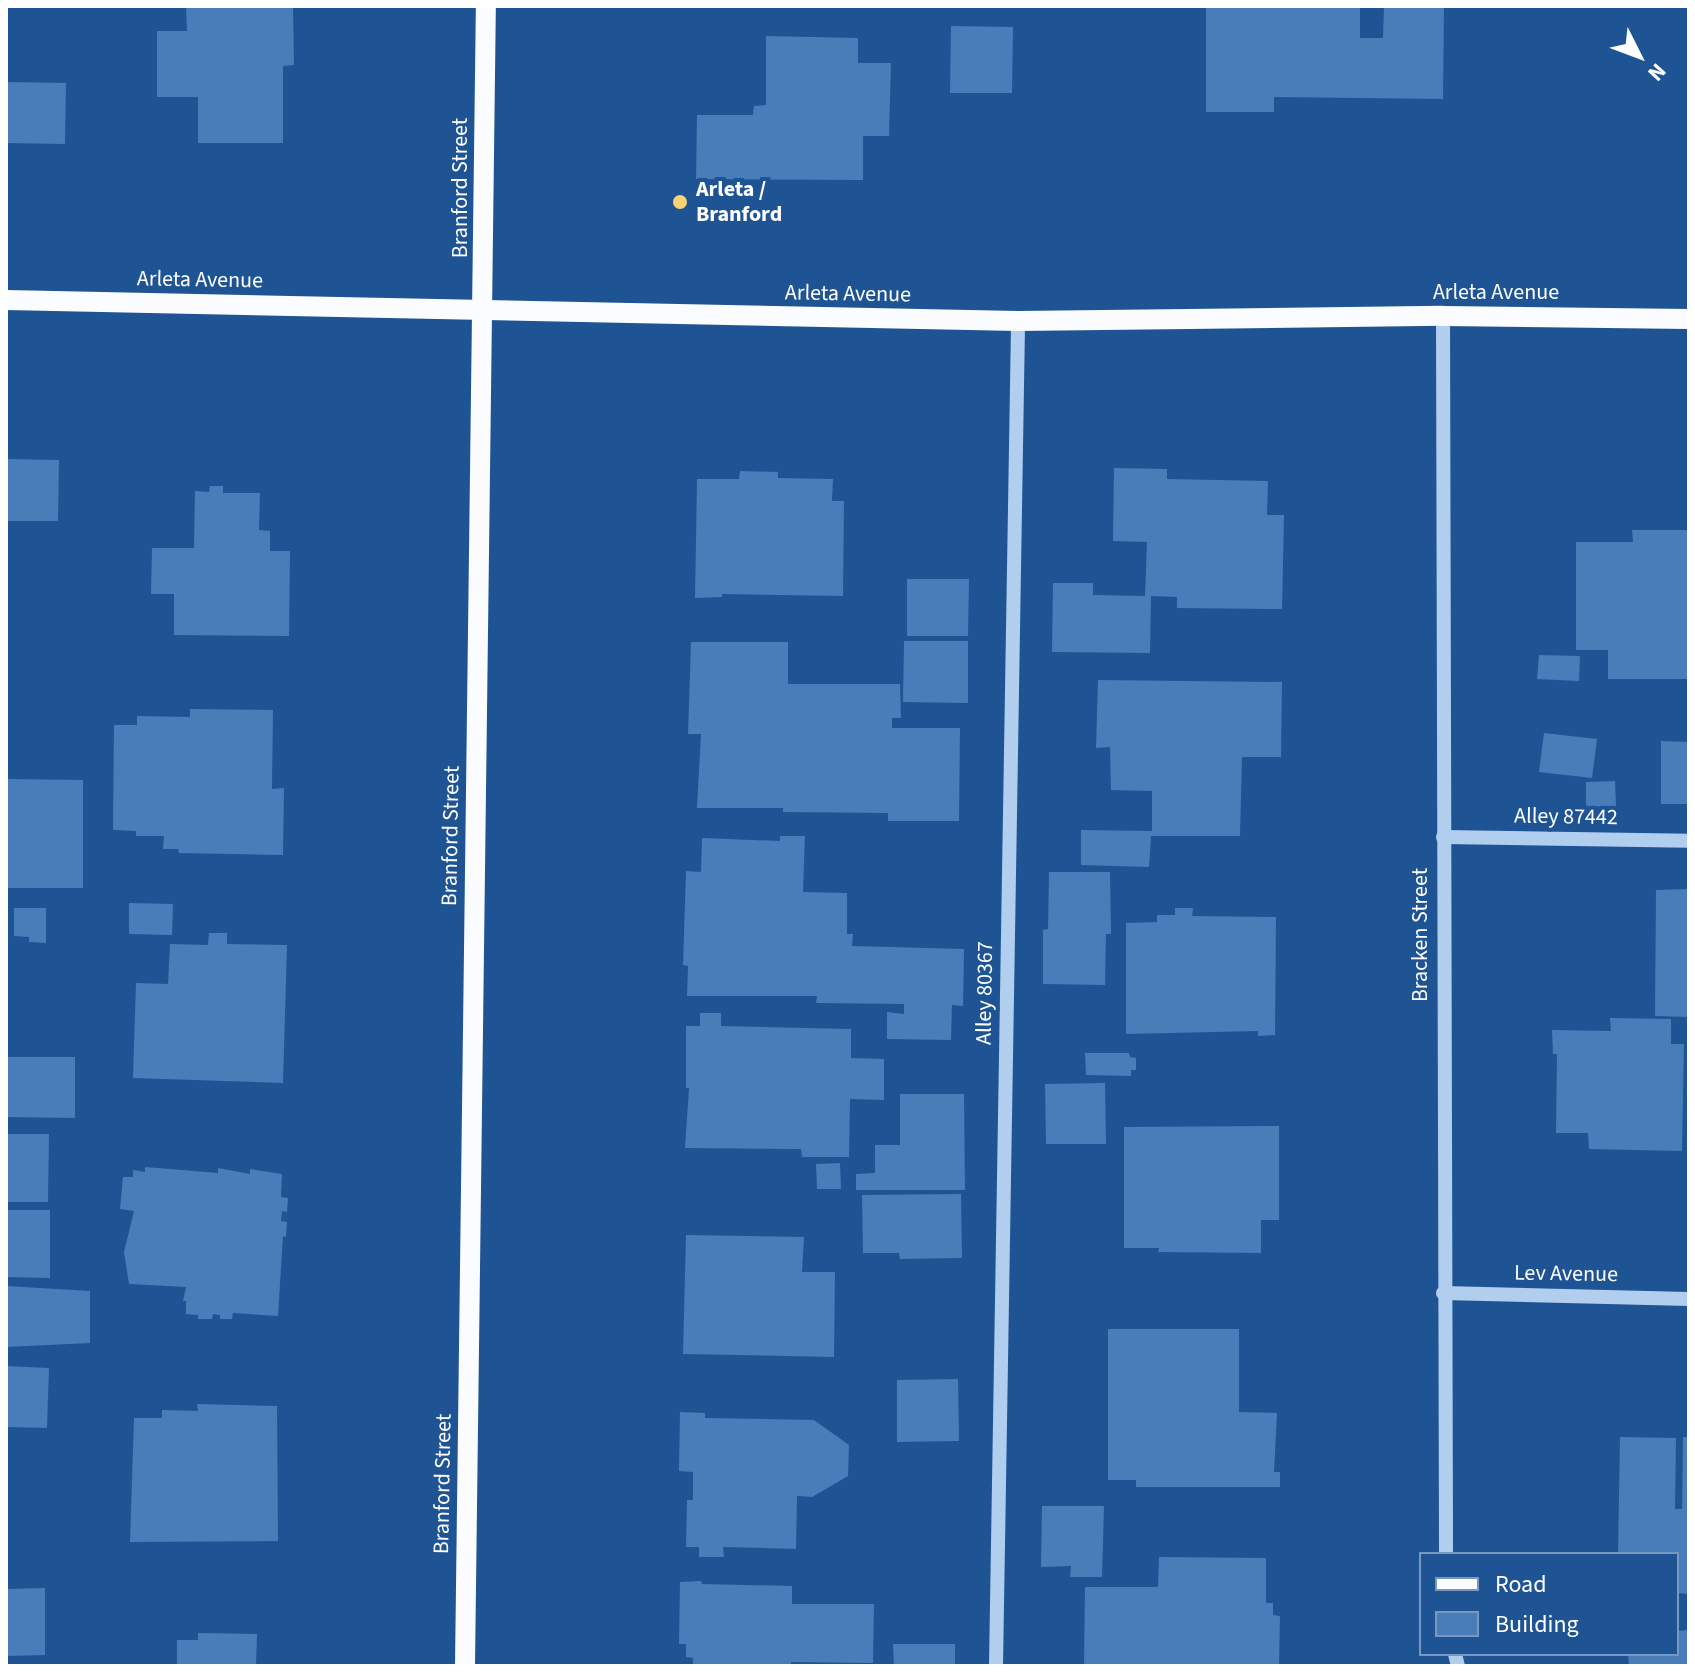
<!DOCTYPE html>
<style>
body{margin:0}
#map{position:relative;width:1695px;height:1672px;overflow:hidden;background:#1f5494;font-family:"Source Sans 3",sans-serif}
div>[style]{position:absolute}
.building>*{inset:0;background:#487dba}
.minor>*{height:14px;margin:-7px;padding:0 7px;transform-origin:7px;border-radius:7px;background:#b2ceee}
.major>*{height:20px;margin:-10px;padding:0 10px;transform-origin:10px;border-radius:10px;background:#fafcff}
.dots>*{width:22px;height:22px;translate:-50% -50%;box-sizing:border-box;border:4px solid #1f5494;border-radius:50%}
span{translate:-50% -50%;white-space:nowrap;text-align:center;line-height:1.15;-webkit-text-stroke:8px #1f5494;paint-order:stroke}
.street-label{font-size:22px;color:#fff}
.poi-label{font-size:22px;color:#fff;font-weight:700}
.left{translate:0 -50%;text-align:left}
.frame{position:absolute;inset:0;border:8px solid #fff;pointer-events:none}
.legend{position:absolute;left:1419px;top:1552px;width:260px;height:104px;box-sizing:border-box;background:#1f5494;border:2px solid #7998bf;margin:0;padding:10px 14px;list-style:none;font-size:24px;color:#fff}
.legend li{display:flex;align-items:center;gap:16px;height:40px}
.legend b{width:40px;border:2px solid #7998bf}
.north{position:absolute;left:1599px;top:16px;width:80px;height:80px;-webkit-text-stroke:6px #1f5494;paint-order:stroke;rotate:132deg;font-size:22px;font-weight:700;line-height:32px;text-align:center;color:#fff}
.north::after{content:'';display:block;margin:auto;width:28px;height:36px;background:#fff;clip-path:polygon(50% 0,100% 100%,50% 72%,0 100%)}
</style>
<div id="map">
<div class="building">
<div style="clip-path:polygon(186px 6px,293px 6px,294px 65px,283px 66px,283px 143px,198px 143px,198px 97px,157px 97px,157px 31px,187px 31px)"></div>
<div style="clip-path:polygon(1206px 6px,1360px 6px,1360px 38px,1383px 38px,1384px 6px,1444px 6px,1443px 99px,1274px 97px,1274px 112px,1206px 112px)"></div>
<div style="clip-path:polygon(951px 26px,1013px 27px,1012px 93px,950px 93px)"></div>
<div style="clip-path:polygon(766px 36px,858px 38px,858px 63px,891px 63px,889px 136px,863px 136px,863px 180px,696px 179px,697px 115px,753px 115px,754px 106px,766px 105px)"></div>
<div style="clip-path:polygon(6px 82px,66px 83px,65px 144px,6px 143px)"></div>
<div style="clip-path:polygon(6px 459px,59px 460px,58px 521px,6px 521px)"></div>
<div style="clip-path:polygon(1114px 468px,1167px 469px,1167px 479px,1268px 481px,1267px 515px,1284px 515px,1282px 609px,1177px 608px,1177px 597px,1151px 596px,1150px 653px,1052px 652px,1053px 583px,1093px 583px,1093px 595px,1145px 596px,1147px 542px,1113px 541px)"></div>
<div style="clip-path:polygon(740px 471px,778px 472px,778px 478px,833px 479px,832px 501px,844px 501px,843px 596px,722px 594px,722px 597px,695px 598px,697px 479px,739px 479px)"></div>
<div style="clip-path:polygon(210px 486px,223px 486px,223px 493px,260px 493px,259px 530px,270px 531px,270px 551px,290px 551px,289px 636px,174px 635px,174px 594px,151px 594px,152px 548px,194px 548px,195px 491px,209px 492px)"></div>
<div style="clip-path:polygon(1632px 530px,1689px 530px,1689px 679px,1608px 679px,1608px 650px,1576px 650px,1576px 542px,1633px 542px)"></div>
<div style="clip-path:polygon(907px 579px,969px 579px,968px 636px,907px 636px)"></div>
<div style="clip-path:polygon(904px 641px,968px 641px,968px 703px,903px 702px)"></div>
<div style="clip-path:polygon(691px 642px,788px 642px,788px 684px,900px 684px,901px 718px,892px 718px,892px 728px,960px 728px,959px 821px,888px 821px,888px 813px,783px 812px,783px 808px,697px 808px,701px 734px,688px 734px)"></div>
<div style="clip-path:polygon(1539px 655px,1580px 656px,1579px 681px,1537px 679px)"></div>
<div style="clip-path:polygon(1098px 680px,1282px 682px,1281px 757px,1242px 757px,1240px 836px,1151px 836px,1149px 867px,1081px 865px,1081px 830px,1152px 831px,1152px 791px,1111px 790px,1110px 747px,1096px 748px)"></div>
<div style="clip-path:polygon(190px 709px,273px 710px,272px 789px,284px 788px,283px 855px,179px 853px,178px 849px,163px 849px,164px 836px,136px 836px,136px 831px,113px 830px,114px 725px,137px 725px,137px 716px,190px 717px)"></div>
<div style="clip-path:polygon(1544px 733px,1597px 739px,1592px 778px,1539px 772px)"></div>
<div style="clip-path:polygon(1661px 741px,1689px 742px,1689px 804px,1661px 804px)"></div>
<div style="clip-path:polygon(6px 779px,83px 780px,83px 888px,6px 888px)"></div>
<div style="clip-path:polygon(1615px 781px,1616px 806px,1586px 807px,1586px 782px)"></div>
<div style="clip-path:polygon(780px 836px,805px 836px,803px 892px,847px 893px,847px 934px,853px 934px,852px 946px,964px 949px,963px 1006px,952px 1005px,951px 1040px,887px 1039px,887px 1012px,904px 1014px,904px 1004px,816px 1003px,817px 996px,687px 996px,688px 966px,683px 965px,686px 871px,701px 872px,702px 838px,780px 841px)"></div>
<div style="clip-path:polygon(1049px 872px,1110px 872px,1111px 934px,1106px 934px,1105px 985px,1043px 984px,1043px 930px,1048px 929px)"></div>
<div style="clip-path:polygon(1689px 889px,1689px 1017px,1655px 1016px,1656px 890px)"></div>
<div style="clip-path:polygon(129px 903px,173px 904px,172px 935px,129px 934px)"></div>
<div style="clip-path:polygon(14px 908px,46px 908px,46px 943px,29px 942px,29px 937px,14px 936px)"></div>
<div style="clip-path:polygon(1175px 908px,1193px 908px,1192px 916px,1276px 917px,1275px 1035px,1258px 1036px,1258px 1031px,1126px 1034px,1126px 923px,1157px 922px,1157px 915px,1175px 915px)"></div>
<div style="clip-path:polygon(209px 933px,227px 933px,227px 944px,287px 945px,283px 1083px,133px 1078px,136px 983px,168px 984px,170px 944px,208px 945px)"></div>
<div style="clip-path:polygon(700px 1013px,721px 1013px,721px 1026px,851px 1029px,851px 1058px,884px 1059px,884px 1100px,850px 1099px,849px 1157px,802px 1157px,801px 1149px,685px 1148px,689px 1088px,686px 1088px,686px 1026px,700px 1026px)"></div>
<div style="clip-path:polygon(1610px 1018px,1671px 1019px,1671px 1044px,1684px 1044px,1682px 1151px,1589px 1149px,1588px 1133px,1556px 1133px,1557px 1054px,1553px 1054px,1552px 1030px,1611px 1031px)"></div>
<div style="clip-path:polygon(1085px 1053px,1129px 1053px,1130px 1057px,1136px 1058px,1136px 1070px,1131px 1070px,1131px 1076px,1086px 1075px)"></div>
<div style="clip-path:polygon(6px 1057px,75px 1057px,75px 1118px,6px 1117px)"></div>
<div style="clip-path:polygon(1105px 1083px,1106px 1144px,1046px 1144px,1045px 1084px)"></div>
<div style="clip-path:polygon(900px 1094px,964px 1094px,965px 1190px,856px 1190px,856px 1174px,875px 1173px,875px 1145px,900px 1145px)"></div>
<div style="clip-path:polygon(1279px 1126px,1279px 1220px,1261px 1220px,1261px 1253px,1158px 1252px,1159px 1248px,1124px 1248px,1124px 1127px)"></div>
<div style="clip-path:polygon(6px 1134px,49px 1134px,48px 1202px,6px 1202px)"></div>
<div style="clip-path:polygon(840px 1163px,841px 1189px,817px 1189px,816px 1164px)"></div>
<div style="clip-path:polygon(145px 1167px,218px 1173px,218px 1168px,250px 1174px,250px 1169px,282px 1174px,281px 1197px,288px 1198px,287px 1212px,282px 1211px,281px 1221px,287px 1222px,286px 1237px,283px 1236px,278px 1316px,233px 1313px,232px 1319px,220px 1319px,220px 1315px,213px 1314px,212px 1319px,198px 1319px,198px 1315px,186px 1314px,186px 1301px,183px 1301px,186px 1287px,129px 1284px,124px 1252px,134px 1211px,120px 1209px,123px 1177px,133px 1177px,133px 1170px,145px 1172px)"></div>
<div style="clip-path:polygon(961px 1194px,962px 1258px,900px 1259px,899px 1253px,863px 1253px,862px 1195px)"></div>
<div style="clip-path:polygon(6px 1210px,50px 1210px,50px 1278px,6px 1277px)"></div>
<div style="clip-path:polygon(686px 1235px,804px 1237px,802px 1272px,835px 1272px,834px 1357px,683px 1354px)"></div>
<div style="clip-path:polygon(6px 1286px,90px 1291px,90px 1343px,6px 1347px)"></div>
<div style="clip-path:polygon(1108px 1329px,1239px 1329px,1239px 1412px,1277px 1413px,1274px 1472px,1280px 1472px,1280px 1487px,1136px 1487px,1136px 1480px,1108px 1480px)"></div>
<div style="clip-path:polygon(6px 1366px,49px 1368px,47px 1428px,6px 1427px)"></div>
<div style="clip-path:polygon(958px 1379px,959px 1441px,897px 1442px,897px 1380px)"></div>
<div style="clip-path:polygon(197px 1404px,277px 1406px,278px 1541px,130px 1542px,134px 1418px,162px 1418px,162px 1410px,198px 1411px)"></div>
<div style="clip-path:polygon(680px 1412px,705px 1413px,705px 1418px,814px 1420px,849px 1445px,848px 1476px,812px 1497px,797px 1496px,796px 1549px,723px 1547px,724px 1557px,699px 1557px,699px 1547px,686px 1547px,687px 1500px,693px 1500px,693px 1472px,679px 1471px)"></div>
<div style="clip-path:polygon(1620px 1437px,1676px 1438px,1675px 1509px,1682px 1509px,1683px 1437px,1689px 1437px,1689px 1594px,1677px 1593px,1677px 1554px,1618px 1554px)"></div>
<div style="clip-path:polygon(1042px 1506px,1104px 1506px,1102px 1577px,1070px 1577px,1071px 1566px,1041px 1567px)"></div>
<div style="clip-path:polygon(1159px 1557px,1266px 1558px,1266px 1603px,1273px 1603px,1273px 1615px,1280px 1616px,1279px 1666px,1084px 1666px,1085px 1587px,1158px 1587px)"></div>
<div style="clip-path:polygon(701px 1581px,702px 1584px,792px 1586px,792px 1604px,874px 1604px,873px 1663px,791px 1662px,791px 1666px,693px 1666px,693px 1658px,686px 1657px,686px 1644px,679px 1644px,680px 1582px)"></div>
<div style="clip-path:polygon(45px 1588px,45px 1655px,6px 1656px,6px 1589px)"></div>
<div style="clip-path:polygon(1689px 1630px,1689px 1666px,1629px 1666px,1628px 1654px,1677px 1654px,1677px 1631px)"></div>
<div style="clip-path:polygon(198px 1633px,257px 1634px,256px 1666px,177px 1666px,177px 1640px,198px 1640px)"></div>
<div style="clip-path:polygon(893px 1644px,955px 1644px,955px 1666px,894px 1666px)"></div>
</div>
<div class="minor">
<div style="left:1443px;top:316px;width:1238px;rotate:89.86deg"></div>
<div style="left:1443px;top:837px;width:246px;rotate:0.9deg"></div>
<div style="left:1443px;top:1293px;width:246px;rotate:1.4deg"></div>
<div style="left:1455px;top:1654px;width:12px;rotate:76deg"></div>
<div style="left:996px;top:1666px;width:1345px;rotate:-89.06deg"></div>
</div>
<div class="major">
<div style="left:6px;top:300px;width:1012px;rotate:1.19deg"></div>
<div style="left:1018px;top:321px;width:425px;rotate:-0.7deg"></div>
<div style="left:1443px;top:316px;width:246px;rotate:0.7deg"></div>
<div style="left:465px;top:1666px;width:1660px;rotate:-89.28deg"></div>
</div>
<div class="dots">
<div style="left:680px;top:202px;background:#fcd373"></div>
</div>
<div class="street-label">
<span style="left:461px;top:188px;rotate:-90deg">Branford Street</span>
<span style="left:200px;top:280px;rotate:1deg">Arleta Avenue</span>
<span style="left:1496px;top:293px">Arleta Avenue</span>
<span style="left:848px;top:294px;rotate:1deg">Arleta Avenue</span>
<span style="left:1566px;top:817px;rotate:1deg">Alley 87442</span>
<span style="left:451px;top:836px;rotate:-89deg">Branford Street</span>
<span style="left:1421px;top:935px;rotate:-90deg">Bracken Street</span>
<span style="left:985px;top:993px;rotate:-89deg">Alley 80367</span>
<span style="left:1566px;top:1274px;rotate:1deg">Lev Avenue</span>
<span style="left:443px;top:1484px;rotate:-89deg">Branford Street</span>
</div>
<div class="poi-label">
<span class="left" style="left:696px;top:202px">Arleta /<br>Branford</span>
</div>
<div class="frame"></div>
<ul class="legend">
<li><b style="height:10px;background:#fafcff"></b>Road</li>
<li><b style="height:22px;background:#487dba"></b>Building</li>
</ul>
<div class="north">N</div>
</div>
